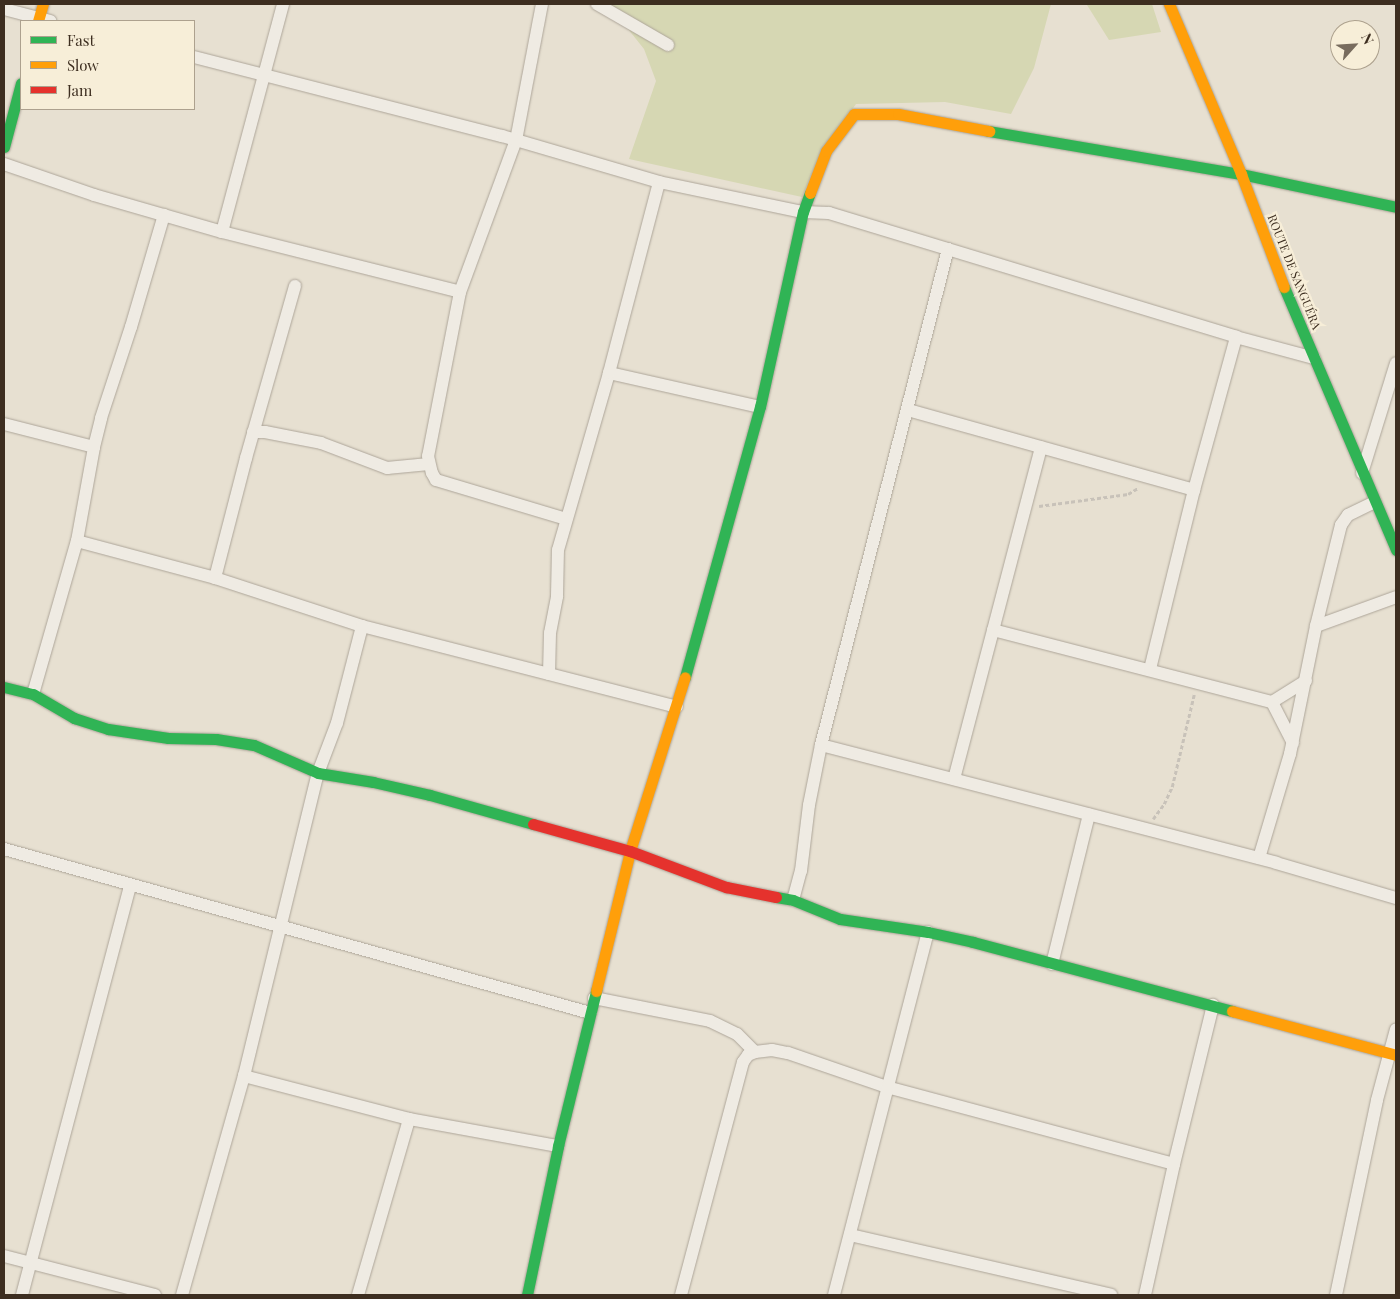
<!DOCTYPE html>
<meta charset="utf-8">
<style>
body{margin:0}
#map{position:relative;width:1400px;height:1299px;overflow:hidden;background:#e7e0d1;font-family:"Playfair Display",serif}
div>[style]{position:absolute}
.green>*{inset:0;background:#d6d7b3}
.path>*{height:2.5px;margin-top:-1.25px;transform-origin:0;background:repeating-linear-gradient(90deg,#c8c2b9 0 4px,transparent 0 6.5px)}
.roads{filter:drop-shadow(0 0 1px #ada599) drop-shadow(0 0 1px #ada599)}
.street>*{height:12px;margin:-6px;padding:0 6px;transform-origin:6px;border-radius:6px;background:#efebe3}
.fast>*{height:11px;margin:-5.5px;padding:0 5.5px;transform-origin:5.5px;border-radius:5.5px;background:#30b455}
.slow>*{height:11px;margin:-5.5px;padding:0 5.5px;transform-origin:5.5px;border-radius:5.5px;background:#ff9f0a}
.jam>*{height:11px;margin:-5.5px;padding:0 5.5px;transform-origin:5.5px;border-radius:5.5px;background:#e5322d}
span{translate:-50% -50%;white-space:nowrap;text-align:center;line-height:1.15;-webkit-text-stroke:4.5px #f7eed8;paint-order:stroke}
.street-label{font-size:12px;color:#3d2e20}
.frame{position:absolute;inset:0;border:5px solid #3d2e20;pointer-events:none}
.legend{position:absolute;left:20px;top:20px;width:175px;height:90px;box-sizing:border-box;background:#f7eed8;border:1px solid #ada18e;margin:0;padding:6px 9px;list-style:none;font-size:15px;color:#3d2e20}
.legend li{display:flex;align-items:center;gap:10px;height:25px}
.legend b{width:25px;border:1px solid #ada18e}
.north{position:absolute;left:1330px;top:20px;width:50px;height:50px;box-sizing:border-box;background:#f7eed8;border:1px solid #ada18e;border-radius:50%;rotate:64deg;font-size:14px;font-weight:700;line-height:20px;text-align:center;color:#3d2e20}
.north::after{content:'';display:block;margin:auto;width:18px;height:22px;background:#786c5e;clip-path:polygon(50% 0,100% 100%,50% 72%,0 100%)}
</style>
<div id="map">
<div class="green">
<div style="clip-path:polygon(608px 4px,1051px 4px,1034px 68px,1011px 114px,945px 102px,856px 104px,821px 153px,802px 197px,629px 159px,656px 81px,644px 49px)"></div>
<div style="clip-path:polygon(1081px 4px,1152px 4px,1161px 32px,1109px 40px,1087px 5px)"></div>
</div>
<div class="path">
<div style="left:1039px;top:506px;width:90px;rotate:-7.7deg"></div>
<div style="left:1128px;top:494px;width:12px;rotate:-31deg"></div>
<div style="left:1153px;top:819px;width:19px;rotate:-54deg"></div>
<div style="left:1164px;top:804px;width:19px;rotate:-65deg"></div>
<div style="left:1172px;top:787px;width:95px;rotate:-76.6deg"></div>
</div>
<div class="roads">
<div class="street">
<div style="left:542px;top:4px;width:138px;rotate:100.8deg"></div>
<div style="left:516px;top:140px;width:162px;rotate:110.2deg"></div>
<div style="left:460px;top:292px;width:167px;rotate:101deg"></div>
<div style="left:428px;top:456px;width:17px;rotate:77deg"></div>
<div style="left:432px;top:473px;width:8px;rotate:60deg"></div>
<div style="left:436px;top:480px;width:136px;rotate:16.7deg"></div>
<div style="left:597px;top:4px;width:82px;rotate:30deg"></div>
<div style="left:4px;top:9px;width:48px;rotate:14.6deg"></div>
<div style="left:194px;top:57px;width:318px;rotate:14.4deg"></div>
<div style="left:502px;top:136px;width:164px;rotate:16.3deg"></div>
<div style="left:659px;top:182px;width:147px;rotate:11.8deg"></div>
<div style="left:803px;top:212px;width:26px;rotate:2deg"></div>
<div style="left:829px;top:213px;width:425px;rotate:16.9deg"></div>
<div style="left:1236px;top:337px;width:81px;rotate:15.1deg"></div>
<div style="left:4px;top:164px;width:95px;rotate:19deg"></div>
<div style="left:94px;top:195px;width:133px;rotate:16.1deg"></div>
<div style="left:222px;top:232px;width:245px;rotate:14.1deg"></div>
<div style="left:222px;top:232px;width:236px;rotate:-75deg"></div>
<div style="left:609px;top:373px;width:155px;rotate:12.7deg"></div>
<div style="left:908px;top:410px;width:297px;rotate:15.6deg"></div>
<div style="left:4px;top:424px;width:93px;rotate:14.3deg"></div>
<div style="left:253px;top:432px;width:12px"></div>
<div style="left:265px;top:432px;width:57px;rotate:11.1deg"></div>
<div style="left:321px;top:443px;width:71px;rotate:20.7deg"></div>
<div style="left:387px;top:468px;width:42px;rotate:-5.4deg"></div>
<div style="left:1362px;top:473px;width:115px;rotate:-72.8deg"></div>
<div style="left:77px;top:541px;width:143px;rotate:15deg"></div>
<div style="left:215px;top:578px;width:155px;rotate:18.1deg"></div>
<div style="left:362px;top:626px;width:325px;rotate:14.4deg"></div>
<div style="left:215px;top:578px;width:124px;rotate:-75.5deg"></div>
<div style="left:246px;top:458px;width:179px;rotate:-74.1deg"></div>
<div style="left:1316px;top:626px;width:85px;rotate:-19.9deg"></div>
<div style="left:993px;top:630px;width:288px;rotate:14.5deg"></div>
<div style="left:1272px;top:702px;width:40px;rotate:-32deg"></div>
<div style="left:1150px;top:669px;width:184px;rotate:-76.2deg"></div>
<div style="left:1194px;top:490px;width:159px;rotate:-74.6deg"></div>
<div style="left:549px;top:674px;width:41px;rotate:-88.6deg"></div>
<div style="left:550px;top:633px;width:38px;rotate:-79deg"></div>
<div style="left:557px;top:596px;width:46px;rotate:-88.8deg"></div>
<div style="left:558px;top:550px;width:184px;rotate:-73.9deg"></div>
<div style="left:609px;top:373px;width:197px;rotate:-75.3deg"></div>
<div style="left:33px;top:694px;width:159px;rotate:-74deg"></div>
<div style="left:77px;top:541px;width:96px;rotate:-79.7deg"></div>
<div style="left:94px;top:447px;width:30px;rotate:-76deg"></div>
<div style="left:101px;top:418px;width:96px;rotate:-71.8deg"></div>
<div style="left:131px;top:327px;width:117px;rotate:-73.6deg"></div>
<div style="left:1272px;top:702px;width:46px;rotate:62.9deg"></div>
<div style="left:821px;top:745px;width:470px;rotate:14.5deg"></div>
<div style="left:1276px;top:863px;width:125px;rotate:16.3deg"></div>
<div style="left:954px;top:779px;width:343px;rotate:-75.3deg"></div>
<div style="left:4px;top:849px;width:609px;rotate:15.63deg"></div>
<div style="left:1259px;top:858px;width:109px;rotate:-73.4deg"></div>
<div style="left:1290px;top:754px;width:131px;rotate:-78.5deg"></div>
<div style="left:1316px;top:626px;width:104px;rotate:-76.1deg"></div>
<div style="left:1341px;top:525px;width:12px;rotate:-55deg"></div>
<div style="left:1348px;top:515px;width:30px;rotate:-26deg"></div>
<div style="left:793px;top:900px;width:30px;rotate:-75deg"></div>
<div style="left:801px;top:871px;width:66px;rotate:-83.1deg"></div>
<div style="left:809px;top:805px;width:61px;rotate:-78.7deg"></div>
<div style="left:821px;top:745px;width:512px;rotate:-75.64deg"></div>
<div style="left:1052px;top:964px;width:154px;rotate:-76.1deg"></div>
<div style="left:594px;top:998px;width:118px;rotate:11.2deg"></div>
<div style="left:710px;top:1021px;width:30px;rotate:26deg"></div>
<div style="left:737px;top:1034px;width:25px;rotate:45deg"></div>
<div style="left:244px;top:1076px;width:171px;rotate:14.6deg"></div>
<div style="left:409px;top:1119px;width:151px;rotate:10.3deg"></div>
<div style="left:850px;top:1235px;width:268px;rotate:12.9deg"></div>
<div style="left:4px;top:1256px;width:156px;rotate:14.5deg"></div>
<div style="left:22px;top:1295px;width:424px;rotate:-75.2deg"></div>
<div style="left:182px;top:1295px;width:228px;rotate:-74.2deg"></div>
<div style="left:244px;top:1076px;width:312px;rotate:-76.3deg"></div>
<div style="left:318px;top:773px;width:53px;rotate:-69.2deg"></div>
<div style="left:337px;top:723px;width:100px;rotate:-75.5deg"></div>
<div style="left:358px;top:1295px;width:183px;rotate:-73.8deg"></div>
<div style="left:681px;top:1295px;width:241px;rotate:-75.1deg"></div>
<div style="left:743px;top:1062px;width:9px;rotate:-54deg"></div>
<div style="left:748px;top:1055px;width:8px;rotate:-23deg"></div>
<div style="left:755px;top:1052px;width:17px;rotate:-7deg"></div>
<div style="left:772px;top:1050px;width:16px;rotate:11deg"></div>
<div style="left:788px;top:1053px;width:105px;rotate:19deg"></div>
<div style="left:887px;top:1087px;width:297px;rotate:15deg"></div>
<div style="left:834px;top:1295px;width:375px;rotate:-75.5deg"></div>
<div style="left:1145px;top:1295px;width:134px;rotate:-77.5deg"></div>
<div style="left:1174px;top:1164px;width:164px;rotate:-76.2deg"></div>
<div style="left:1336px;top:1295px;width:199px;rotate:-78.1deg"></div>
<div style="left:1377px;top:1100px;width:73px;rotate:-75deg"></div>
</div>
<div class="fast">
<div style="left:989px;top:131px;width:256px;rotate:9.7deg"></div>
<div style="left:1241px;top:174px;width:158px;rotate:12deg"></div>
<div style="left:4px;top:147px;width:66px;rotate:-75.1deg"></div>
<div style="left:1284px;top:287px;width:286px;rotate:66.9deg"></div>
<div style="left:685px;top:677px;width:280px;rotate:-74.5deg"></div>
<div style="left:760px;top:407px;width:200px;rotate:-77.6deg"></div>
<div style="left:803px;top:212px;width:20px;rotate:-70deg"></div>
<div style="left:4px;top:687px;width:30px;rotate:14deg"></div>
<div style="left:33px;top:694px;width:48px;rotate:30.3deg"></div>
<div style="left:74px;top:718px;width:36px;rotate:18deg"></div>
<div style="left:108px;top:729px;width:61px;rotate:8.5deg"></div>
<div style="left:168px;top:738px;width:48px;rotate:1.2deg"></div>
<div style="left:216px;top:739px;width:38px;rotate:9deg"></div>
<div style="left:254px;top:745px;width:70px;rotate:23.6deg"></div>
<div style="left:318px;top:773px;width:56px;rotate:9.3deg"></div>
<div style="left:373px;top:782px;width:58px;rotate:12.8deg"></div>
<div style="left:430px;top:795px;width:107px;rotate:15.7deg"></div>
<div style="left:776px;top:897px;width:17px;rotate:10deg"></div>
<div style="left:793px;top:900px;width:51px;rotate:22deg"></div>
<div style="left:840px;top:919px;width:89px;rotate:8.4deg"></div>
<div style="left:928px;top:932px;width:46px;rotate:12.5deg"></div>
<div style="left:973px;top:942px;width:268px;rotate:14.9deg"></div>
<div style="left:527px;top:1295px;width:152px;rotate:-78.2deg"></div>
<div style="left:558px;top:1146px;width:160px;rotate:-76.2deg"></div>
</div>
<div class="slow">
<div style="left:1169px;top:4px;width:185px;rotate:67deg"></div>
<div style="left:1241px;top:174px;width:121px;rotate:69.2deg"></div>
<div style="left:38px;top:21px;width:18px;rotate:-74deg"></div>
<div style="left:810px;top:193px;width:45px;rotate:-69.1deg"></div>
<div style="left:826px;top:151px;width:46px;rotate:-52.9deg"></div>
<div style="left:854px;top:114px;width:44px"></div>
<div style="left:898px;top:114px;width:93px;rotate:10.6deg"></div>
<div style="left:596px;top:991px;width:144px;rotate:-76.3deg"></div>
<div style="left:630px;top:851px;width:182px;rotate:-72.5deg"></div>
<div style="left:1232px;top:1011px;width:170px;rotate:15deg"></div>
</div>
<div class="jam">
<div style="left:533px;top:824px;width:101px;rotate:15.6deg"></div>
<div style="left:630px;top:851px;width:103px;rotate:20.6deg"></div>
<div style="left:726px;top:887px;width:51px;rotate:11.3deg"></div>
</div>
</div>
<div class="street-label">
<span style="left:1294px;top:272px;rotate:68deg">ROUTE DE SANGUÉRA</span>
</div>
<div class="frame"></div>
<ul class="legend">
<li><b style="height:6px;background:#30b455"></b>Fast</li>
<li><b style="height:6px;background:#ff9f0a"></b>Slow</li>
<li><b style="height:6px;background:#e5322d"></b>Jam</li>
</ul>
<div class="north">N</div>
</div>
